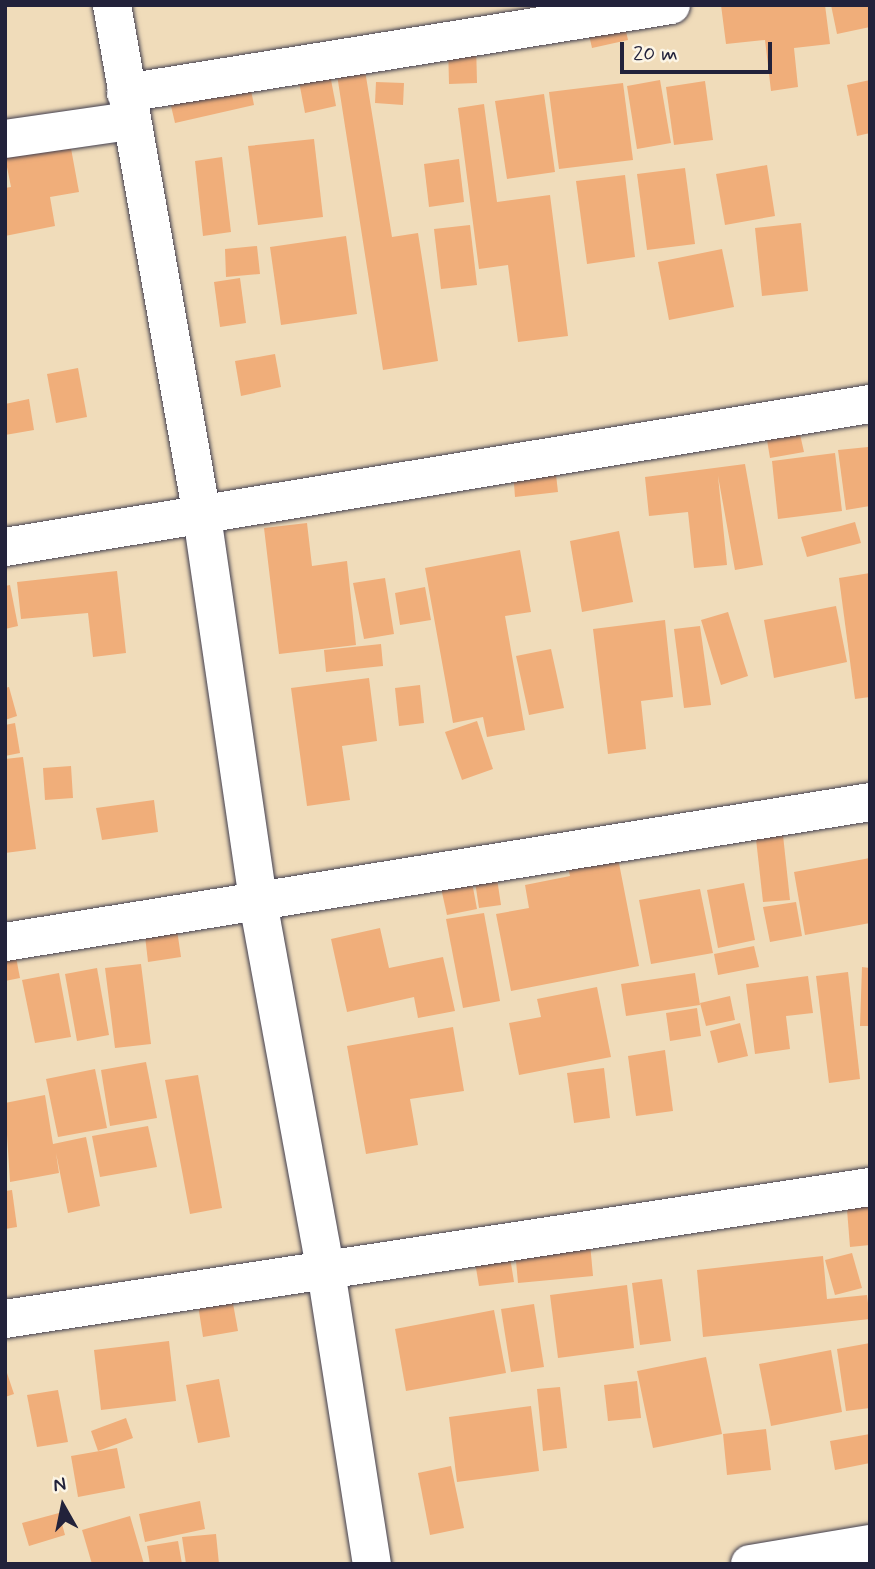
<!DOCTYPE html>
<style>
body{margin:0}
#map{position:relative;width:875px;height:1569px;overflow:hidden;background:#f0dcba;font-family:Mynerve,sans-serif}
div>[style]{position:absolute}
.building>*{inset:0;background:#f0ae7a}
.roads{filter:drop-shadow(0 0 2px #413e4e) drop-shadow(0 0 2px #413e4e)}
.minor>*{height:38px;margin:-19px;padding:0 19px;transform-origin:19px;border-radius:19px;background:#fff}
span{translate:-50% -50%;white-space:nowrap;text-align:center;line-height:1.15;-webkit-text-stroke:7px #fcf5e5;paint-order:stroke}
.frame{position:absolute;inset:0;border:7px solid #22223b;pointer-events:none}
.north{position:absolute;left:28px;top:1471px;width:70px;height:70px;-webkit-text-stroke:5px #fcf5e5;paint-order:stroke;rotate:351deg;font-size:19px;font-weight:700;line-height:28px;text-align:center;color:#22223b}
.north::after{content:'';display:block;margin:auto;width:24px;height:32px;background:#22223b;clip-path:polygon(50% 0,100% 100%,50% 72%,0 100%)}
.scale{position:absolute;left:620px;top:42px;width:152px;height:32px;box-sizing:border-box;border:4px solid #22223b;border-top:0;padding-left:9px;font-size:21px;line-height:24px;white-space:nowrap;color:#22223b;-webkit-text-stroke:5px #fcf5e5;paint-order:stroke}
</style>
<div id="map">
<div class="building">
<div style="clip-path:polygon(721px 5px,825px 5px,830px 44px,794px 48px,798px 87px,771px 91px,765px 40px,726px 44px)"></div>
<div style="clip-path:polygon(831px 5px,870px 5px,870px 27px,837px 34px)"></div>
<div style="clip-path:polygon(623px 18px,628px 40px,592px 48px,587px 26px)"></div>
<div style="clip-path:polygon(476px 43px,477px 83px,449px 84px,448px 44px)"></div>
<div style="clip-path:polygon(363px 58px,392px 237px,418px 233px,438px 361px,383px 370px,335px 62px)"></div>
<div style="clip-path:polygon(328px 64px,336px 106px,305px 113px,297px 71px)"></div>
<div style="clip-path:polygon(248px 76px,254px 105px,175px 123px,168px 93px)"></div>
<div style="clip-path:polygon(660px 80px,671px 143px,637px 149px,627px 86px)"></div>
<div style="clip-path:polygon(870px 80px,870px 133px,857px 136px,847px 85px)"></div>
<div style="clip-path:polygon(705px 81px,713px 140px,674px 145px,666px 87px)"></div>
<div style="clip-path:polygon(376px 82px,404px 83px,403px 105px,375px 103px)"></div>
<div style="clip-path:polygon(623px 83px,633px 160px,559px 169px,549px 92px)"></div>
<div style="clip-path:polygon(544px 94px,555px 172px,507px 179px,495px 101px)"></div>
<div style="clip-path:polygon(484px 104px,497px 202px,550px 195px,568px 336px,518px 342px,508px 265px,479px 269px,458px 108px)"></div>
<div style="clip-path:polygon(68px 132px,79px 192px,50px 197px,55px 226px,5px 236px,5px 188px,11px 187px,5px 157px)"></div>
<div style="clip-path:polygon(314px 139px,323px 217px,258px 225px,248px 146px)"></div>
<div style="clip-path:polygon(222px 157px,231px 232px,203px 236px,195px 161px)"></div>
<div style="clip-path:polygon(459px 159px,464px 202px,429px 207px,424px 164px)"></div>
<div style="clip-path:polygon(767px 165px,775px 216px,725px 225px,716px 174px)"></div>
<div style="clip-path:polygon(685px 168px,695px 244px,647px 250px,637px 174px)"></div>
<div style="clip-path:polygon(625px 175px,635px 257px,587px 264px,576px 181px)"></div>
<div style="clip-path:polygon(801px 223px,808px 291px,762px 296px,755px 228px)"></div>
<div style="clip-path:polygon(470px 225px,477px 285px,441px 289px,434px 229px)"></div>
<div style="clip-path:polygon(346px 236px,357px 314px,281px 325px,270px 247px)"></div>
<div style="clip-path:polygon(257px 246px,260px 274px,226px 277px,225px 249px)"></div>
<div style="clip-path:polygon(722px 249px,734px 307px,669px 320px,658px 262px)"></div>
<div style="clip-path:polygon(240px 278px,246px 323px,220px 327px,214px 282px)"></div>
<div style="clip-path:polygon(275px 354px,281px 387px,241px 396px,235px 361px)"></div>
<div style="clip-path:polygon(78px 368px,87px 417px,56px 423px,47px 374px)"></div>
<div style="clip-path:polygon(29px 399px,34px 430px,5px 435px,5px 404px)"></div>
<div style="clip-path:polygon(797px 421px,804px 452px,770px 458px,765px 428px)"></div>
<div style="clip-path:polygon(868px 447px,870px 506px,846px 510px,838px 450px)"></div>
<div style="clip-path:polygon(835px 453px,842px 511px,778px 519px,772px 461px)"></div>
<div style="clip-path:polygon(745px 464px,763px 565px,735px 570px,718px 476px,727px 565px,694px 568px,688px 512px,649px 516px,645px 477px)"></div>
<div style="clip-path:polygon(555px 466px,558px 492px,515px 497px,513px 470px)"></div>
<div style="clip-path:polygon(855px 522px,861px 543px,807px 557px,801px 537px)"></div>
<div style="clip-path:polygon(307px 523px,312px 566px,347px 561px,356px 645px,279px 654px,264px 528px)"></div>
<div style="clip-path:polygon(619px 531px,633px 602px,582px 612px,570px 541px)"></div>
<div style="clip-path:polygon(520px 550px,531px 612px,505px 616px,525px 730px,487px 737px,483px 717px,453px 723px,425px 568px)"></div>
<div style="clip-path:polygon(117px 571px,126px 653px,93px 657px,88px 613px,21px 619px,17px 582px)"></div>
<div style="clip-path:polygon(870px 573px,870px 697px,855px 699px,839px 578px)"></div>
<div style="clip-path:polygon(385px 578px,394px 634px,364px 639px,353px 583px)"></div>
<div style="clip-path:polygon(10px 585px,18px 626px,5px 629px,5px 586px)"></div>
<div style="clip-path:polygon(425px 587px,431px 620px,400px 625px,395px 593px)"></div>
<div style="clip-path:polygon(836px 606px,847px 662px,774px 678px,764px 620px)"></div>
<div style="clip-path:polygon(728px 612px,748px 676px,721px 685px,701px 620px)"></div>
<div style="clip-path:polygon(665px 620px,673px 697px,641px 701px,646px 749px,608px 754px,593px 629px)"></div>
<div style="clip-path:polygon(700px 626px,711px 705px,684px 708px,674px 629px)"></div>
<div style="clip-path:polygon(381px 644px,383px 666px,326px 672px,324px 650px)"></div>
<div style="clip-path:polygon(551px 649px,564px 708px,529px 715px,516px 656px)"></div>
<div style="clip-path:polygon(369px 678px,377px 741px,342px 746px,350px 800px,307px 806px,291px 688px)"></div>
<div style="clip-path:polygon(420px 685px,424px 723px,399px 726px,395px 688px)"></div>
<div style="clip-path:polygon(9px 687px,17px 716px,5px 720px,5px 688px)"></div>
<div style="clip-path:polygon(477px 721px,493px 769px,462px 780px,445px 732px)"></div>
<div style="clip-path:polygon(15px 723px,20px 753px,5px 756px,5px 725px)"></div>
<div style="clip-path:polygon(23px 757px,36px 849px,5px 853px,5px 759px)"></div>
<div style="clip-path:polygon(71px 766px,73px 798px,45px 800px,43px 768px)"></div>
<div style="clip-path:polygon(154px 800px,158px 832px,102px 840px,96px 808px)"></div>
<div style="clip-path:polygon(782px 826px,790px 900px,763px 902px,755px 830px)"></div>
<div style="clip-path:polygon(618px 858px,639px 966px,511px 991px,496px 914px,529px 908px,525px 885px,570px 876px,568px 867px)"></div>
<div style="clip-path:polygon(870px 858px,870px 923px,805px 935px,794px 872px)"></div>
<div style="clip-path:polygon(470px 872px,477px 909px,447px 915px,439px 879px)"></div>
<div style="clip-path:polygon(496px 872px,501px 905px,479px 908px,474px 875px)"></div>
<div style="clip-path:polygon(744px 883px,755px 940px,718px 948px,707px 890px)"></div>
<div style="clip-path:polygon(700px 889px,713px 953px,651px 964px,639px 900px)"></div>
<div style="clip-path:polygon(796px 902px,802px 936px,770px 942px,763px 907px)"></div>
<div style="clip-path:polygon(484px 913px,500px 1001px,463px 1008px,446px 919px)"></div>
<div style="clip-path:polygon(176px 923px,181px 957px,148px 962px,144px 927px)"></div>
<div style="clip-path:polygon(380px 928px,389px 968px,443px 957px,455px 1011px,418px 1018px,414px 997px,347px 1012px,331px 939px)"></div>
<div style="clip-path:polygon(754px 946px,759px 967px,718px 975px,714px 954px)"></div>
<div style="clip-path:polygon(14px 947px,20px 978px,5px 981px,5px 949px)"></div>
<div style="clip-path:polygon(141px 964px,151px 1044px,115px 1048px,105px 968px)"></div>
<div style="clip-path:polygon(862px 967px,870px 968px,870px 1026px,860px 1026px)"></div>
<div style="clip-path:polygon(97px 968px,109px 1035px,77px 1041px,65px 974px)"></div>
<div style="clip-path:polygon(848px 972px,860px 1079px,829px 1083px,816px 976px)"></div>
<div style="clip-path:polygon(59px 973px,71px 1037px,35px 1043px,22px 980px)"></div>
<div style="clip-path:polygon(695px 973px,700px 1005px,626px 1016px,621px 984px)"></div>
<div style="clip-path:polygon(808px 976px,813px 1013px,786px 1016px,790px 1049px,755px 1054px,746px 984px)"></div>
<div style="clip-path:polygon(597px 987px,611px 1057px,519px 1075px,509px 1023px,541px 1017px,537px 999px)"></div>
<div style="clip-path:polygon(730px 996px,735px 1020px,706px 1026px,700px 1003px)"></div>
<div style="clip-path:polygon(697px 1008px,701px 1036px,670px 1041px,666px 1013px)"></div>
<div style="clip-path:polygon(740px 1023px,748px 1056px,718px 1063px,710px 1031px)"></div>
<div style="clip-path:polygon(453px 1027px,464px 1091px,410px 1099px,418px 1145px,366px 1154px,347px 1046px)"></div>
<div style="clip-path:polygon(665px 1050px,673px 1111px,636px 1116px,628px 1056px)"></div>
<div style="clip-path:polygon(146px 1062px,157px 1118px,110px 1126px,101px 1070px)"></div>
<div style="clip-path:polygon(604px 1068px,610px 1118px,574px 1123px,567px 1073px)"></div>
<div style="clip-path:polygon(95px 1069px,107px 1128px,58px 1137px,46px 1079px)"></div>
<div style="clip-path:polygon(198px 1075px,222px 1208px,190px 1214px,165px 1080px)"></div>
<div style="clip-path:polygon(45px 1095px,53px 1144px,86px 1137px,100px 1206px,68px 1213px,56px 1153px,59px 1173px,10px 1182px,5px 1103px)"></div>
<div style="clip-path:polygon(148px 1126px,157px 1167px,100px 1177px,92px 1136px)"></div>
<div style="clip-path:polygon(12px 1190px,17px 1227px,5px 1229px,5px 1191px)"></div>
<div style="clip-path:polygon(870px 1194px,870px 1245px,850px 1247px,846px 1197px)"></div>
<div style="clip-path:polygon(590px 1243px,593px 1276px,518px 1283px,515px 1250px)"></div>
<div style="clip-path:polygon(509px 1251px,514px 1282px,479px 1286px,474px 1256px)"></div>
<div style="clip-path:polygon(852px 1253px,862px 1288px,835px 1295px,825px 1260px)"></div>
<div style="clip-path:polygon(823px 1256px,827px 1299px,867px 1295px,870px 1319px,703px 1337px,697px 1270px)"></div>
<div style="clip-path:polygon(662px 1279px,671px 1341px,640px 1345px,632px 1283px)"></div>
<div style="clip-path:polygon(627px 1285px,634px 1348px,558px 1358px,550px 1295px)"></div>
<div style="clip-path:polygon(232px 1298px,238px 1331px,203px 1337px,198px 1305px)"></div>
<div style="clip-path:polygon(534px 1304px,544px 1367px,511px 1372px,501px 1309px)"></div>
<div style="clip-path:polygon(494px 1310px,506px 1373px,406px 1391px,395px 1329px)"></div>
<div style="clip-path:polygon(169px 1341px,176px 1401px,101px 1410px,94px 1350px)"></div>
<div style="clip-path:polygon(870px 1343px,870px 1408px,846px 1411px,837px 1349px)"></div>
<div style="clip-path:polygon(831px 1350px,842px 1412px,771px 1426px,759px 1364px)"></div>
<div style="clip-path:polygon(706px 1357px,722px 1434px,653px 1448px,637px 1371px)"></div>
<div style="clip-path:polygon(5px 1367px,14px 1394px,5px 1397px)"></div>
<div style="clip-path:polygon(219px 1379px,230px 1437px,198px 1443px,186px 1385px)"></div>
<div style="clip-path:polygon(637px 1381px,641px 1418px,608px 1421px,604px 1385px)"></div>
<div style="clip-path:polygon(560px 1387px,567px 1448px,543px 1451px,537px 1389px)"></div>
<div style="clip-path:polygon(58px 1390px,68px 1442px,37px 1447px,27px 1395px)"></div>
<div style="clip-path:polygon(531px 1406px,539px 1471px,457px 1482px,449px 1417px)"></div>
<div style="clip-path:polygon(126px 1418px,133px 1438px,98px 1451px,91px 1431px)"></div>
<div style="clip-path:polygon(766px 1429px,771px 1470px,727px 1475px,723px 1434px)"></div>
<div style="clip-path:polygon(870px 1434px,870px 1463px,835px 1470px,830px 1441px)"></div>
<div style="clip-path:polygon(117px 1448px,125px 1488px,78px 1497px,71px 1456px)"></div>
<div style="clip-path:polygon(451px 1466px,464px 1528px,430px 1535px,418px 1473px)"></div>
<div style="clip-path:polygon(200px 1501px,205px 1529px,145px 1542px,139px 1514px)"></div>
<div style="clip-path:polygon(59px 1513px,65px 1535px,29px 1546px,22px 1523px)"></div>
<div style="clip-path:polygon(130px 1516px,144px 1564px,92px 1564px,82px 1530px)"></div>
<div style="clip-path:polygon(216px 1534px,219px 1564px,186px 1564px,182px 1537px)"></div>
<div style="clip-path:polygon(178px 1541px,182px 1564px,150px 1564px,147px 1546px)"></div>
</div>
<div class="roads">
<div class="minor">
<div style="left:112px;top:5px;width:519px;rotate:80.01deg"></div>
<div style="left:202px;top:516px;width:390px;rotate:81.7deg"></div>
<div style="left:258px;top:902px;width:375px;rotate:79.6deg"></div>
<div style="left:326px;top:1271px;width:297px;rotate:81.1deg"></div>
<div style="left:126px;top:93px;width:552px;rotate:-9.17deg"></div>
<div style="left:5px;top:139px;width:126px;rotate:-8.2deg"></div>
<div style="left:5px;top:547px;width:877px;rotate:-9.39deg"></div>
<div style="left:5px;top:942px;width:876px;rotate:-9.19deg"></div>
<div style="left:5px;top:1319px;width:875px;rotate:-8.68deg"></div>
<div style="left:750px;top:1564px;width:122px;rotate:-9.5deg"></div>
</div>
</div>
<div class="frame"></div>
<div class="north">N</div>
<div class="scale">20 m</div>
</div>
